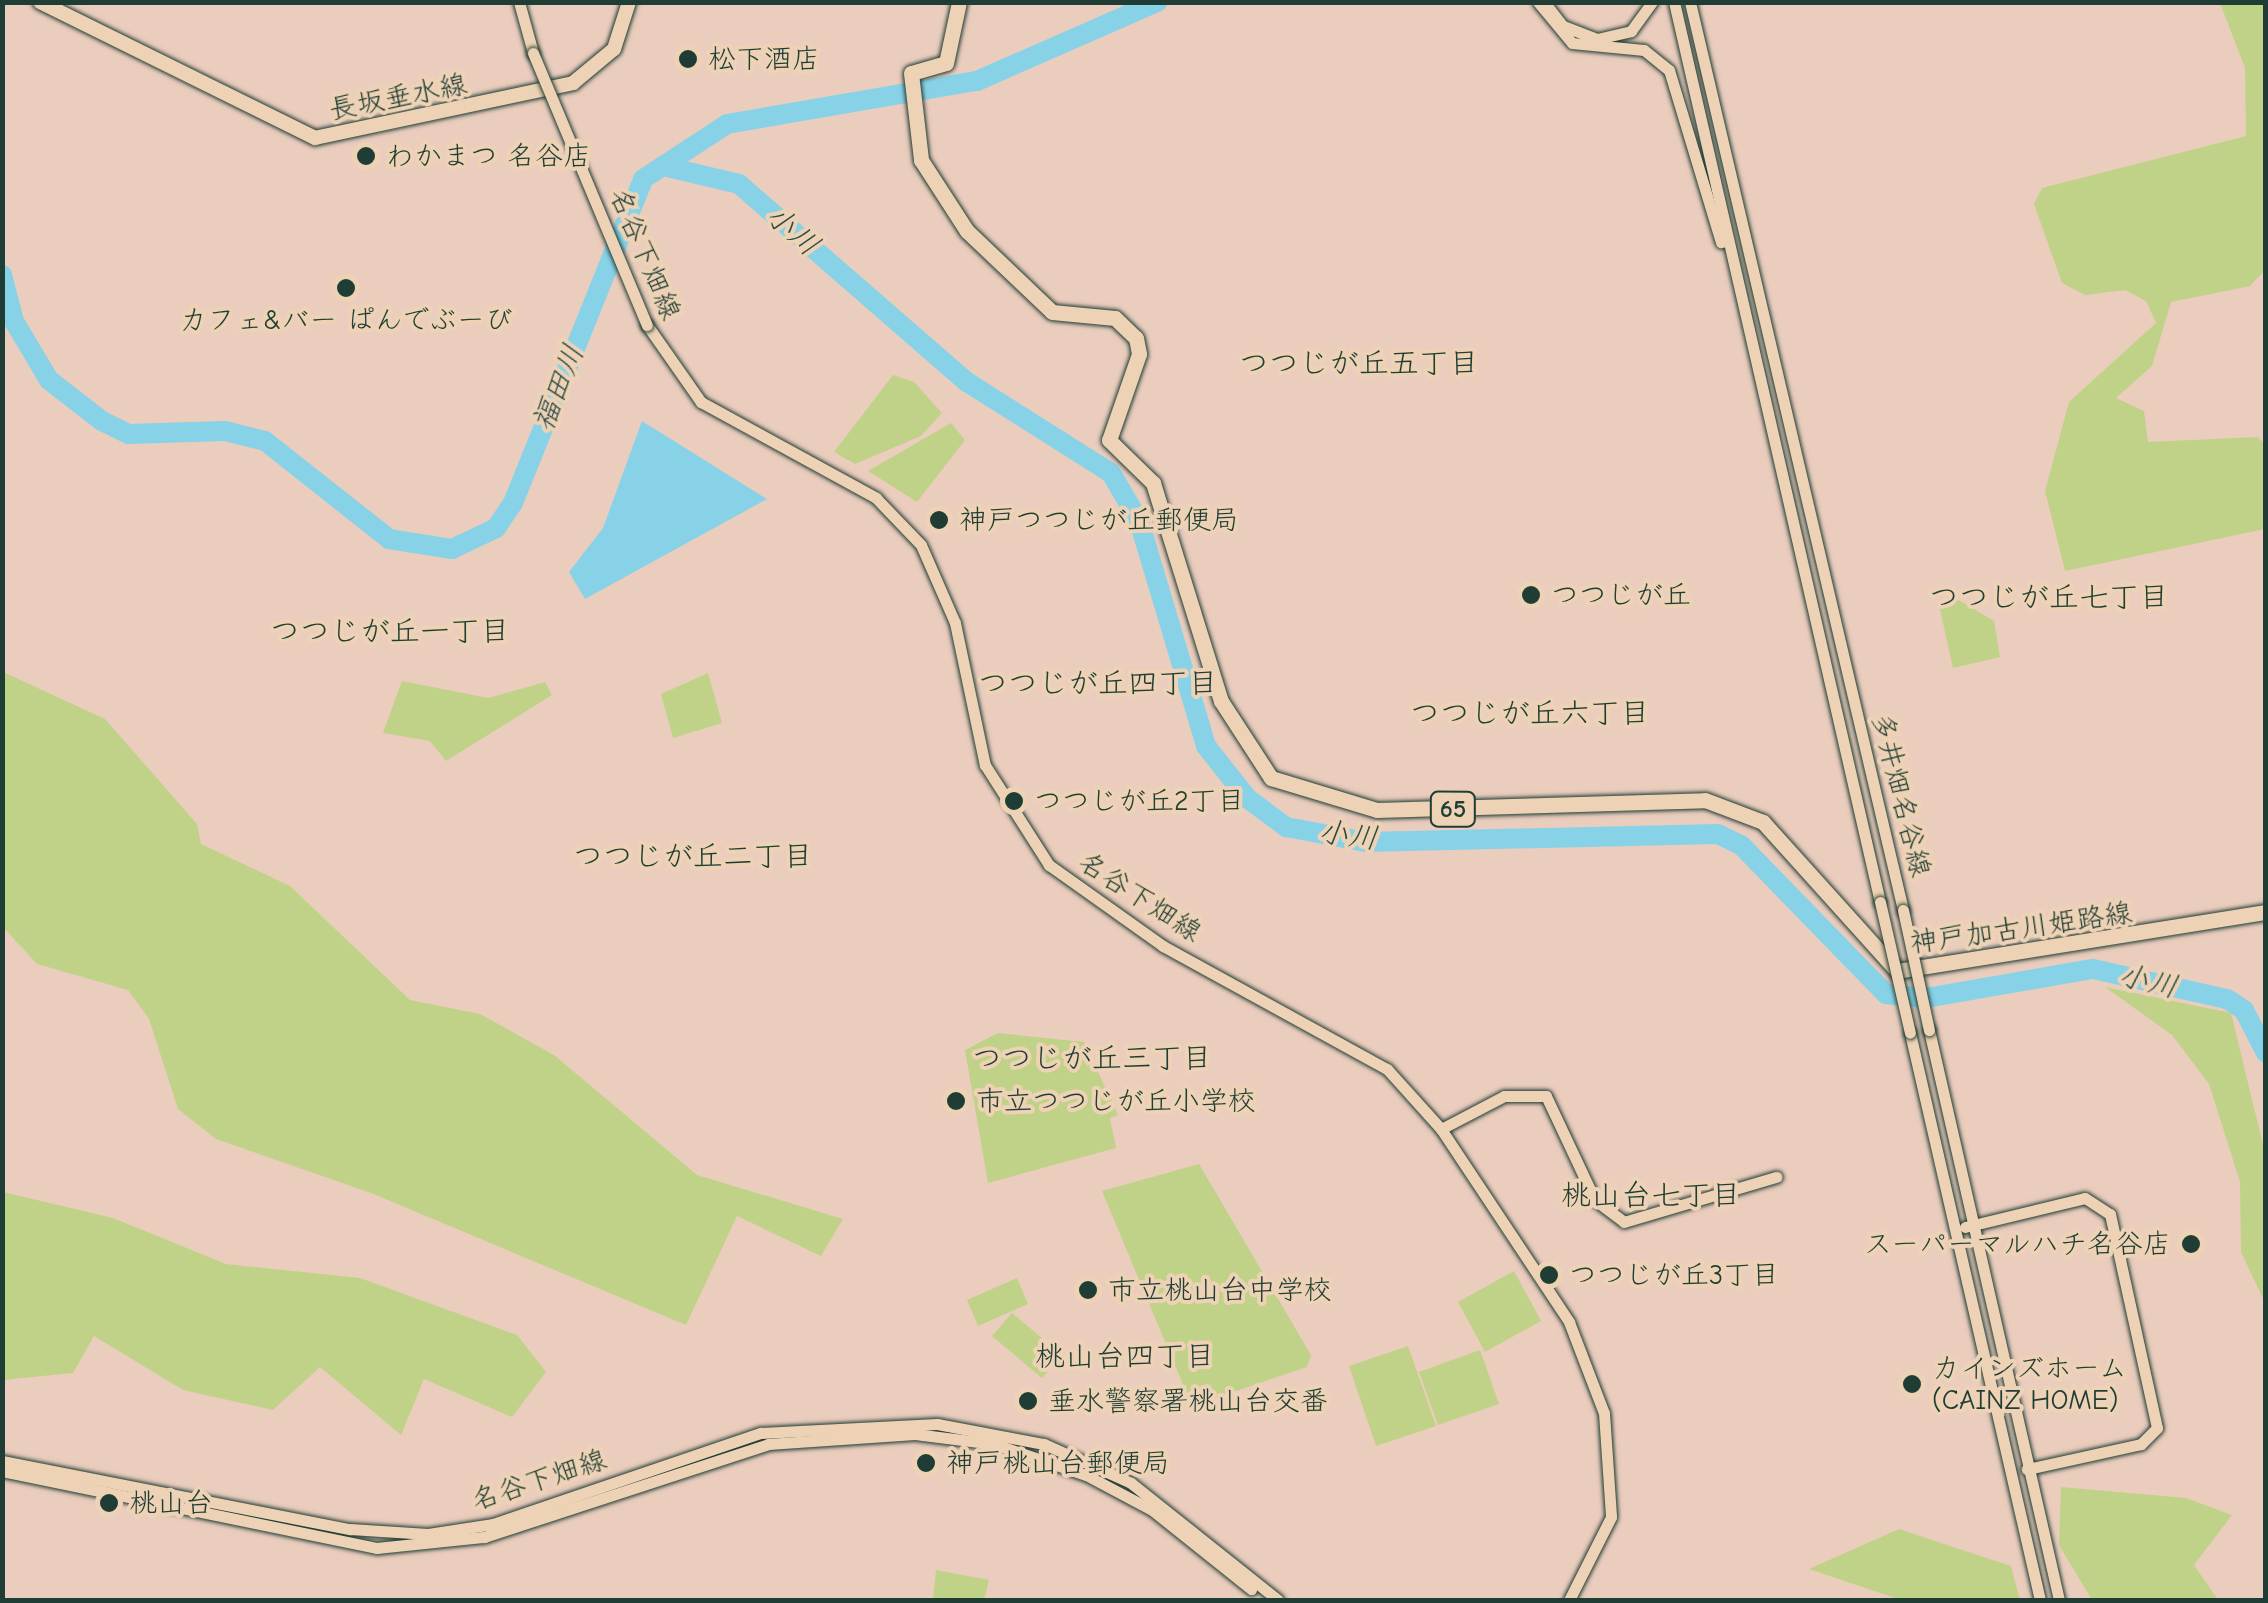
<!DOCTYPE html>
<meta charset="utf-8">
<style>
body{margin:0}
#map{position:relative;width:2268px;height:1603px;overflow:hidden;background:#ebcdbe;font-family:"Comic Neue","Klee One",sans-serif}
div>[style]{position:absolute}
.green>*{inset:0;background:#c0d287}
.water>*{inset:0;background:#88d2e8}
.river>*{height:20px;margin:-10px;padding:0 10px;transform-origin:10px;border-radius:10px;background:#88d2e8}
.roads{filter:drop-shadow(0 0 2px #1f3d34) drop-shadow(0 0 2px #1f3d34)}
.tertiary>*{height:11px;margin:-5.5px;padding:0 5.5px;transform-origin:5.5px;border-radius:5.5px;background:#eed2b5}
.secondary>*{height:14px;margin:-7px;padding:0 7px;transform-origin:7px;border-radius:7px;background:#eed2b5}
.primary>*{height:15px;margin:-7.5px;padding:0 7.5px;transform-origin:7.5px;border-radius:7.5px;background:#eed2b5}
.bridges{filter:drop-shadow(0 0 2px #1f3d34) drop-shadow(0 0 2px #1f3d34)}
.tertiary-bridge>*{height:11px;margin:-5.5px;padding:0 5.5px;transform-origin:5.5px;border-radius:5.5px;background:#eed2b5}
.dots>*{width:28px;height:28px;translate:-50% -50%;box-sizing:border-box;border:5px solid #eed2b5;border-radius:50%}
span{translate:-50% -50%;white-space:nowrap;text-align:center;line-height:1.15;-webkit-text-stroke:8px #eed2b5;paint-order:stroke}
.shield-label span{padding:2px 8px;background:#eed2b5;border:2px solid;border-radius:8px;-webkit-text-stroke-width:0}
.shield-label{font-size:25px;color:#1f3d34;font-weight:700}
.poi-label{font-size:28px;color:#1f3d34}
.left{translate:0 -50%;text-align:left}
.right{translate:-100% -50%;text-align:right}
.street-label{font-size:28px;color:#1f3d34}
.water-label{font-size:30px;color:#2a4c46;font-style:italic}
.neighbourhood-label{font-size:30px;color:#1f3d34}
.frame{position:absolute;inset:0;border:5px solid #1f3d34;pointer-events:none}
</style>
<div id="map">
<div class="green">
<div style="clip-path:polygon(2220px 3px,2265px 3px,2265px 270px,2250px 286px,2171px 302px,2152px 366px,2116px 398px,2144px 411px,2148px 442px,2258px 437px,2265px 445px,2265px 529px,2065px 571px,2045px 491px,2069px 402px,2156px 323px,2146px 301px,2125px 290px,2085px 295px,2062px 283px,2034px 204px,2042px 188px,2246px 136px,2245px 68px)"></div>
<div style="clip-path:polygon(893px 375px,914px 382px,942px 413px,921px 436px,855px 464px,834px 452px)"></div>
<div style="clip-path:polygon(951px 423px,965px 440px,917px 502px,868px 471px)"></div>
<div style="clip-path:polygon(1950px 595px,1994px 621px,2000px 657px,1953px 668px,1939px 605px)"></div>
<div style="clip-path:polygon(3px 672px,105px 719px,197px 824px,201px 844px,290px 886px,410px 1000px,480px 1014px,554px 1055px,697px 1175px,843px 1219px,821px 1256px,737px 1216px,686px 1325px,371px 1193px,216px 1139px,178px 1109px,149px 1019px,128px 990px,37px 964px,3px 927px)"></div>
<div style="clip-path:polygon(708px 673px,722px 723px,673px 738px,661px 694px)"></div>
<div style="clip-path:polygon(402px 681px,488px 698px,545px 682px,552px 695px,446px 761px,430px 741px,383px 733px)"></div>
<div style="clip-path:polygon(2105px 987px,2231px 1013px,2265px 1153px,2265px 1303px,2241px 1252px,2240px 1182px,2209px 1084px,2172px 1035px)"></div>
<div style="clip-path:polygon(998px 1033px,1084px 1042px,1118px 1115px,1110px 1118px,1116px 1148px,988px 1183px,965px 1050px)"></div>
<div style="clip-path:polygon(1199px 1164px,1311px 1355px,1307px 1367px,1192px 1406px,1102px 1191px)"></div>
<div style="clip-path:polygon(3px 1192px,113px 1218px,226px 1264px,360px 1278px,517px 1335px,546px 1372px,512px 1417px,424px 1379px,401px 1435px,320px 1367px,273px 1410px,183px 1390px,94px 1336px,73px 1373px,3px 1380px)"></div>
<div style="clip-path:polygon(1514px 1271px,1541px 1321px,1485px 1352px,1458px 1302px)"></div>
<div style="clip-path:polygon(1017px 1278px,1028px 1304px,978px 1326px,967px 1300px)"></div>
<div style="clip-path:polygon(1012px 1313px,1062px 1355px,1042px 1378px,992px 1336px)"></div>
<div style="clip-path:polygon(1408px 1346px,1436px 1426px,1376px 1446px,1349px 1366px)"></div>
<div style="clip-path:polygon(1480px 1350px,1499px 1404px,1438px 1425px,1419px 1372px)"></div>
<div style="clip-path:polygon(2061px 1487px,2186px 1498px,2232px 1515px,2194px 1565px,2218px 1600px,2092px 1600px,2059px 1545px)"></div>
<div style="clip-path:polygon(1899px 1529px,2011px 1566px,2020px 1600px,1901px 1600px,1809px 1569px)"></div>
<div style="clip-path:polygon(936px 1570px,989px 1580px,984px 1600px,933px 1600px)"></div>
</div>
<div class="water">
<div style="clip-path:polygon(642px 421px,767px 499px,585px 599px,569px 572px,603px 528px)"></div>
</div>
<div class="river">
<div style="left:663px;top:166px;width:78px;rotate:13.3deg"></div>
<div style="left:739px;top:184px;width:302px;rotate:41deg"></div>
<div style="left:967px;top:382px;width:170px;rotate:32.3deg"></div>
<div style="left:1111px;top:473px;width:56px;rotate:59.7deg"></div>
<div style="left:1139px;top:521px;width:235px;rotate:73.4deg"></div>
<div style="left:1206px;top:746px;width:66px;rotate:51.7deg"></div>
<div style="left:1247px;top:798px;width:49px;rotate:36.6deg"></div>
<div style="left:1286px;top:827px;width:81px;rotate:10.6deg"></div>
<div style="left:1366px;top:842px;width:352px;rotate:-1.3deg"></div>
<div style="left:1718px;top:834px;width:25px;rotate:26deg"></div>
<div style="left:1741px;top:845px;width:208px;rotate:45.8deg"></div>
<div style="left:1886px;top:994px;width:40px;rotate:5.7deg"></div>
<div style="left:1926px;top:998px;width:169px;rotate:-9.9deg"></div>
<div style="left:2093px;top:969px;width:137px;rotate:12.6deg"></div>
<div style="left:2227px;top:999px;width:20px;rotate:33deg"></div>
<div style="left:2244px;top:1010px;width:48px;rotate:62.9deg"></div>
<div style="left:2px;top:275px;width:48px;rotate:75.4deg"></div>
<div style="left:14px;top:321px;width:69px;rotate:59.3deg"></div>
<div style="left:49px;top:380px;width:67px;rotate:37.7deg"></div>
<div style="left:102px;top:421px;width:30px;rotate:26deg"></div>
<div style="left:129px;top:434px;width:96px;rotate:-1.8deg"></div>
<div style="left:225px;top:431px;width:41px;rotate:14deg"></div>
<div style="left:265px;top:441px;width:158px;rotate:38.3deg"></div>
<div style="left:389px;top:539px;width:64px;rotate:9deg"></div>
<div style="left:452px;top:549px;width:49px;rotate:-25.5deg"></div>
<div style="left:496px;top:528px;width:30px;rotate:-56deg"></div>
<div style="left:513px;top:503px;width:349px;rotate:-68.1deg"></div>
<div style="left:643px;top:179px;width:100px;rotate:-33.2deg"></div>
<div style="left:727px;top:124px;width:254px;rotate:-9.8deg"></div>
<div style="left:977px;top:81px;width:197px;rotate:-23.7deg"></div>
</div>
<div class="roads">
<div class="tertiary">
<div style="left:519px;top:2px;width:53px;rotate:74.6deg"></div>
<div style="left:1538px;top:2px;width:53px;rotate:50.3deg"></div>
<div style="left:1572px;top:43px;width:72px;rotate:5.6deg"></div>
<div style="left:1644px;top:50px;width:32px;rotate:39deg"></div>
<div style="left:1669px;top:70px;width:180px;rotate:73.2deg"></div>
<div style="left:1544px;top:2px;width:31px;rotate:52deg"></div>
<div style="left:1563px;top:26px;width:36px;rotate:21deg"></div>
<div style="left:1597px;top:39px;width:35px;rotate:-13deg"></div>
<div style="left:1631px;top:31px;width:36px;rotate:-54deg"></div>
<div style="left:1674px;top:2px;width:923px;rotate:77.11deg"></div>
<div style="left:1690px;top:2px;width:933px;rotate:76.8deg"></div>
<div style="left:647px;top:325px;width:94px;rotate:55deg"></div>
<div style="left:701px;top:402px;width:200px;rotate:28.7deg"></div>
<div style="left:876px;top:498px;width:65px;rotate:46.2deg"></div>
<div style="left:921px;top:545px;width:85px;rotate:66.4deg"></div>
<div style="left:955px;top:623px;width:145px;rotate:78.1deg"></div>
<div style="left:985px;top:765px;width:119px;rotate:57.4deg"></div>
<div style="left:1049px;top:865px;width:140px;rotate:35.4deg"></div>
<div style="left:1163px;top:946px;width:256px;rotate:28.8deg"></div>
<div style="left:1387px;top:1069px;width:81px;rotate:48deg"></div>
<div style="left:1441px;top:1129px;width:232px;rotate:56.4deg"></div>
<div style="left:1569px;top:1322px;width:97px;rotate:69deg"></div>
<div style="left:1604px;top:1413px;width:104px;rotate:86.1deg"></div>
<div style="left:1611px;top:1517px;width:93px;rotate:116.8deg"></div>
<div style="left:1929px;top:1030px;width:585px;rotate:77.15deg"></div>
<div style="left:1910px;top:1033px;width:582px;rotate:77.09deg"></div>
<div style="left:1441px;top:1129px;width:71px;rotate:-27.6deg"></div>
<div style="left:1504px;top:1096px;width:42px"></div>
<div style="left:1546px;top:1096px;width:115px;rotate:64.8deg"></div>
<div style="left:1595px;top:1200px;width:36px;rotate:37deg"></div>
<div style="left:1624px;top:1222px;width:159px;rotate:-16.5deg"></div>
<div style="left:1965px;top:1227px;width:123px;rotate:-13.6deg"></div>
<div style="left:2085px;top:1198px;width:30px;rotate:33deg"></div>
<div style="left:2110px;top:1214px;width:219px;rotate:77.6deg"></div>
<div style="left:2157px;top:1428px;width:23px;rotate:135deg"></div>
<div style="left:2141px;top:1444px;width:117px;rotate:167.6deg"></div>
<div style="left:2px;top:1461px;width:355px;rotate:11.1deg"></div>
<div style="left:350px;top:1529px;width:78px;rotate:3.7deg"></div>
<div style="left:428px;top:1534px;width:66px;rotate:-8.7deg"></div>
<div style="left:493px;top:1524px;width:283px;rotate:-18.8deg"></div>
<div style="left:761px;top:1433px;width:176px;rotate:-2.9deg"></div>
<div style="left:937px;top:1424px;width:109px;rotate:10.6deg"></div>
<div style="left:1044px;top:1444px;width:95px;rotate:24.1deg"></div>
<div style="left:1131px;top:1483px;width:188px;rotate:38.5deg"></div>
<div style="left:2px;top:1471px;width:383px;rotate:11.6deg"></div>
<div style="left:377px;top:1548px;width:108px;rotate:-5.9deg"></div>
<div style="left:484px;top:1537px;width:299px;rotate:-18.1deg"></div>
<div style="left:768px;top:1444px;width:147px;rotate:-3.9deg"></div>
<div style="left:915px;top:1434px;width:80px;rotate:7.2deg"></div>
<div style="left:994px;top:1444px;width:97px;rotate:18.6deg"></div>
<div style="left:1086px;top:1475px;width:75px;rotate:27.9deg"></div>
<div style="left:1152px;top:1510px;width:127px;rotate:38.6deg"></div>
</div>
<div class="secondary">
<div style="left:40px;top:2px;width:307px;rotate:26.3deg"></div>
<div style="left:315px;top:138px;width:264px;rotate:-12deg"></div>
<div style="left:573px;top:83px;width:53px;rotate:-39.7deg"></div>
<div style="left:614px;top:49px;width:49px;rotate:-72.3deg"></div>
</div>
<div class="primary">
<div style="left:959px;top:2px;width:62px;rotate:102deg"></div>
<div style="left:946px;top:63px;width:36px;rotate:164deg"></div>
<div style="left:911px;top:73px;width:88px;rotate:83.4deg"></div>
<div style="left:921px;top:160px;width:85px;rotate:57.1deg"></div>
<div style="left:967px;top:231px;width:117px;rotate:43.6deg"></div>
<div style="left:1052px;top:312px;width:63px;rotate:5.4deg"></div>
<div style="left:1115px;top:318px;width:29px;rotate:44deg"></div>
<div style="left:1136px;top:338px;width:16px;rotate:79deg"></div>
<div style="left:1139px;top:354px;width:91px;rotate:109.2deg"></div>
<div style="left:1109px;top:440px;width:62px;rotate:44.3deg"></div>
<div style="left:1153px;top:483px;width:228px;rotate:72.7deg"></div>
<div style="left:1221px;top:701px;width:92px;rotate:57deg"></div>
<div style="left:1271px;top:778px;width:111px;rotate:16.8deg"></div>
<div style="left:1377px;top:810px;width:328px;rotate:-1.7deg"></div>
<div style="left:1705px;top:800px;width:62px;rotate:20.8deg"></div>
<div style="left:1763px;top:822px;width:200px;rotate:48deg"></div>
<div style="left:1897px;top:971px;width:374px;rotate:-9.1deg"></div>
</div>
</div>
<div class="bridges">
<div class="tertiary-bridge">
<div style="left:533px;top:53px;width:295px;rotate:67.3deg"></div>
<div style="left:1880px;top:902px;width:134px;rotate:77.1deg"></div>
<div style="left:1903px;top:910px;width:123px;rotate:77.8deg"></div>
</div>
</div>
<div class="dots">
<div style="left:688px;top:59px;background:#1f3d34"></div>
<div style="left:366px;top:156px;background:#1f3d34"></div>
<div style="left:346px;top:288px;background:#1f3d34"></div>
<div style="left:939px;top:520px;background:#1f3d34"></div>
<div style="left:1531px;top:595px;background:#1f3d34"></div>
<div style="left:1014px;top:801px;background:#1f3d34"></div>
<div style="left:956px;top:1101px;background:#1f3d34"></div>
<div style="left:2191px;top:1244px;background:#1f3d34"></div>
<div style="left:1549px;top:1275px;background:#1f3d34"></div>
<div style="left:1088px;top:1290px;background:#1f3d34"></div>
<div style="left:1912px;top:1384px;background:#1f3d34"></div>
<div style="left:1028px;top:1401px;background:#1f3d34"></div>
<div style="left:926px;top:1463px;background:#1f3d34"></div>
<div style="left:109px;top:1503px;background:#1f3d34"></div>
</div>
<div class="shield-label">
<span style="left:1453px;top:809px">65</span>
</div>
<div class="poi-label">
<span class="left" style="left:708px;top:59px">松下酒店</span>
<span class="left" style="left:386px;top:156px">わかまつ 名谷店</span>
<span style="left:346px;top:320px">カフェ&amp;バー ぱんでぶーび</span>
<span class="left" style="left:959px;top:520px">神戸つつじが丘郵便局</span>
<span class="left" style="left:1551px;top:595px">つつじが丘</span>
<span class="left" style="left:1034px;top:801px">つつじが丘2丁目</span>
<span class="left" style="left:976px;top:1101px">市立つつじが丘小学校</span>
<span class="right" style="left:2171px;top:1244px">スーパーマルハチ名谷店</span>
<span class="left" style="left:1569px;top:1275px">つつじが丘3丁目</span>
<span class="left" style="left:1108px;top:1290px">市立桃山台中学校</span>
<span class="left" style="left:1932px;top:1384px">カインズホーム<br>(CAINZ HOME)</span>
<span class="left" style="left:1048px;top:1401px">垂水警察署桃山台交番</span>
<span class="left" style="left:946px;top:1463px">神戸桃山台郵便局</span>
<span class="left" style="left:129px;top:1503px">桃山台</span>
</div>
<div class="street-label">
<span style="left:398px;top:97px;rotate:-11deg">長坂垂水線</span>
<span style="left:645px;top:254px;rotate:67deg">名谷下畑線</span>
<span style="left:1901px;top:795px;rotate:76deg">多井畑名谷線</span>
<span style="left:1140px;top:897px;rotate:33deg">名谷下畑線</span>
<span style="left:2021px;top:928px;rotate:-8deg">神戸加古川姫路線</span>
<span style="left:539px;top:1480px;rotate:-18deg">名谷下畑線</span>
</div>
<div class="water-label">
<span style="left:792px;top:231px;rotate:41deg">小川</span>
<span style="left:559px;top:388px;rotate:-68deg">福田川</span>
<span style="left:1348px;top:836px;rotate:7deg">小川</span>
<span style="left:2148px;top:982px;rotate:13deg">小川</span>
</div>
<div class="neighbourhood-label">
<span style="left:1359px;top:364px">つつじが丘五丁目</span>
<span style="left:2049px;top:598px">つつじが丘七丁目</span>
<span style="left:390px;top:632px">つつじが丘一丁目</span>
<span style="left:1098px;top:684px">つつじが丘四丁目</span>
<span style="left:1530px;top:714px">つつじが丘六丁目</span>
<span style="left:693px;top:857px">つつじが丘二丁目</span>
<span style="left:1092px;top:1059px">つつじが丘三丁目</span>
<span style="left:1651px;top:1196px">桃山台七丁目</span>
<span style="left:1125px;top:1357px">桃山台四丁目</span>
</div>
<div class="frame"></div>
</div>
